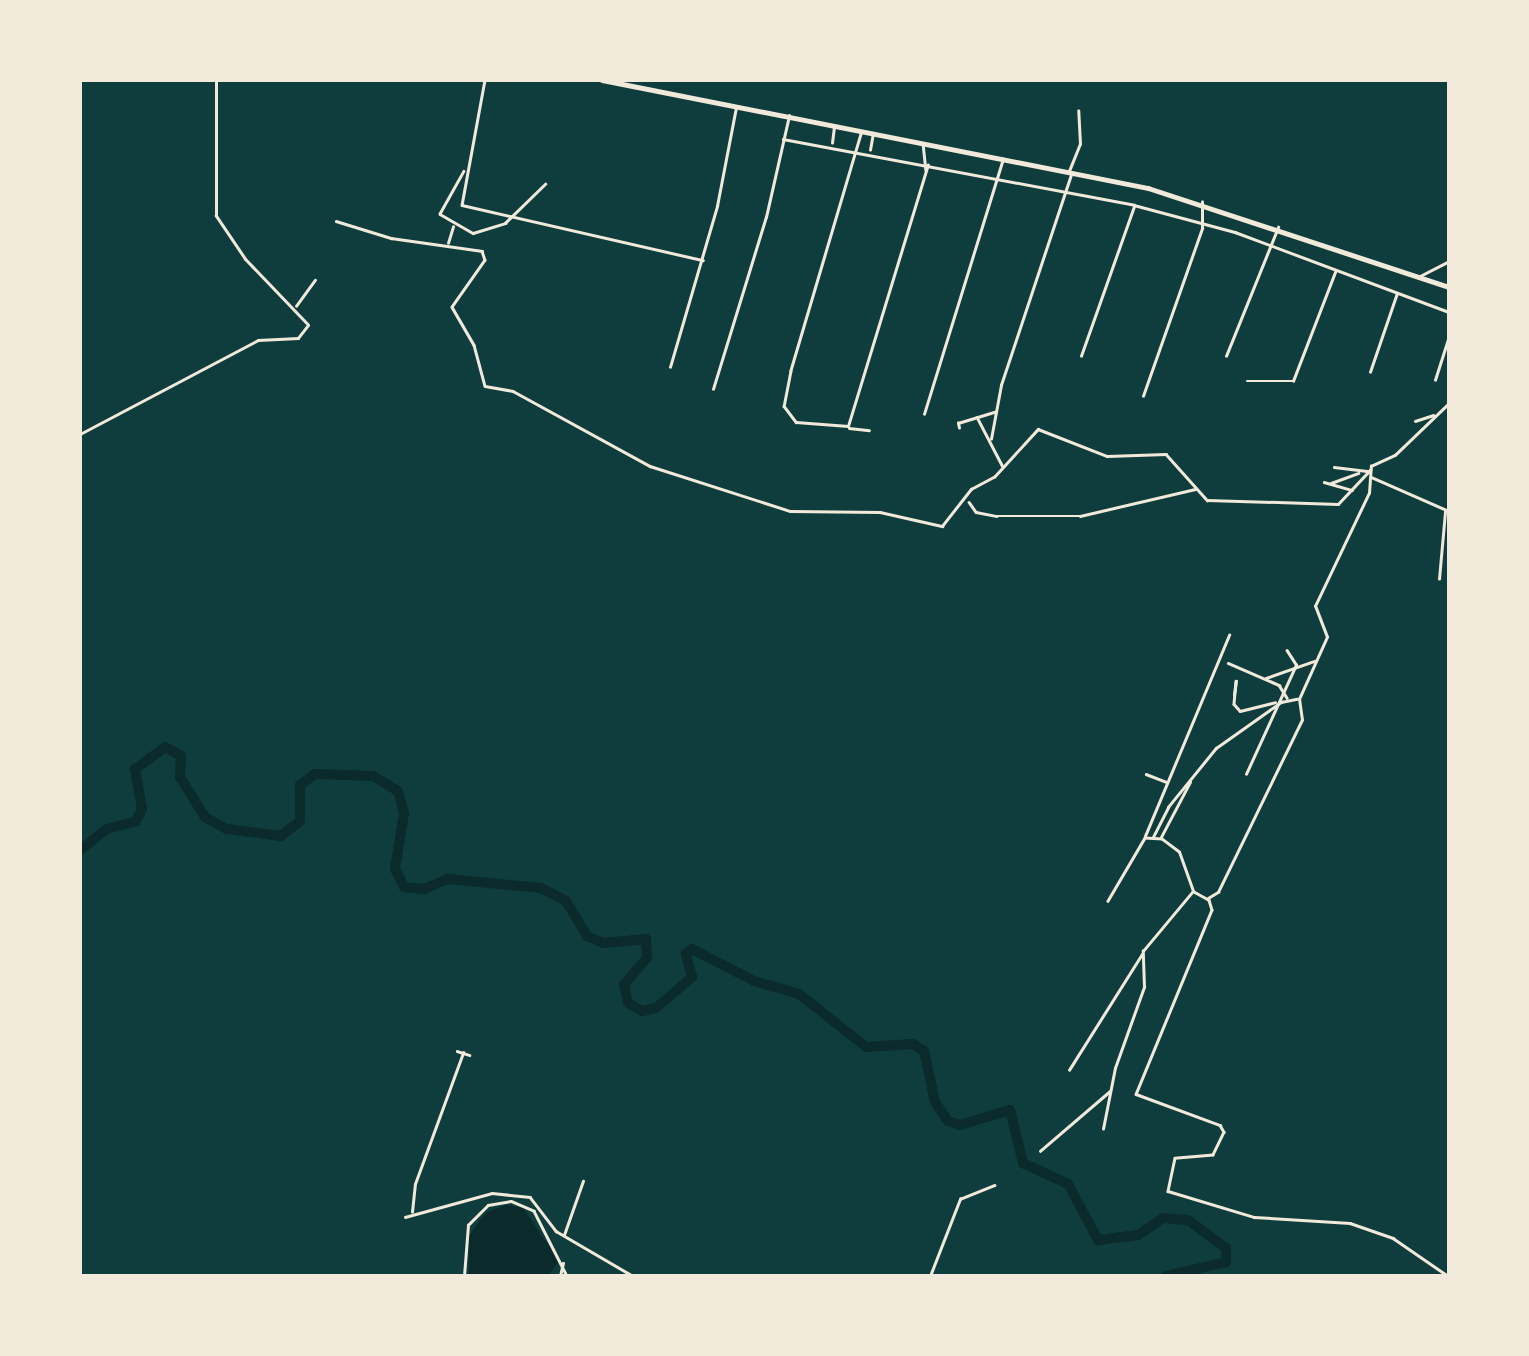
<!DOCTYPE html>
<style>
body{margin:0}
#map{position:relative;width:1529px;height:1356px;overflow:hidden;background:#0f3d3e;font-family:Ubuntu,sans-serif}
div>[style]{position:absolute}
.water>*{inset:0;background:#0a2a2b}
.river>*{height:10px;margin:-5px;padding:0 5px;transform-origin:5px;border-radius:5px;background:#0a2a2b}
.minor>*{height:2.5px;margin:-1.25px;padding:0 1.25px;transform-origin:1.25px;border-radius:1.25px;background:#f1e9da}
.trunk>*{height:5px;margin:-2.5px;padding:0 2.5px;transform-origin:2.5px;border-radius:2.5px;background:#f1e9da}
span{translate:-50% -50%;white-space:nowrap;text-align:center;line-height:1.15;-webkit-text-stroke:10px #f1e9da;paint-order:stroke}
.frame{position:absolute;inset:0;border:82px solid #f1e9da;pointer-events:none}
</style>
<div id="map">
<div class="water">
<div style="clip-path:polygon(506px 1205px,523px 1208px,559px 1261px,548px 1276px,469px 1276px,469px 1236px,485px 1213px)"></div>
</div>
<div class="river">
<div style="left:80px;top:850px;width:34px;rotate:-38deg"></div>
<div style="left:107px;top:829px;width:30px;rotate:-15deg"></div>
<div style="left:136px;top:821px;width:13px;rotate:-63deg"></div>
<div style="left:142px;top:809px;width:41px;rotate:-99.9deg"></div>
<div style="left:135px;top:769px;width:37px;rotate:-36deg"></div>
<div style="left:165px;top:747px;width:18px;rotate:29deg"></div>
<div style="left:181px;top:756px;width:21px;rotate:93deg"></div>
<div style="left:180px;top:777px;width:47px;rotate:58deg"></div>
<div style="left:205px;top:817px;width:25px;rotate:29deg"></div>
<div style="left:227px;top:829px;width:54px;rotate:7.4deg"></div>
<div style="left:281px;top:836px;width:24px;rotate:-38deg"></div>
<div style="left:300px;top:821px;width:36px;rotate:-90deg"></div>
<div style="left:300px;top:785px;width:19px;rotate:-36deg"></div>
<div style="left:315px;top:774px;width:58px;rotate:2deg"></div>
<div style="left:373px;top:776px;width:29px;rotate:31deg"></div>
<div style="left:398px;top:791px;width:23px;rotate:75deg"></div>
<div style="left:404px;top:813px;width:57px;rotate:99.1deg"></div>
<div style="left:395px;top:869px;width:20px;rotate:63deg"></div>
<div style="left:404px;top:887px;width:20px;rotate:6deg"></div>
<div style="left:424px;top:889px;width:26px;rotate:-23deg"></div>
<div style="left:448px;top:879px;width:93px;rotate:5.5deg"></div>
<div style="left:541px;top:888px;width:28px;rotate:27deg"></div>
<div style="left:566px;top:901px;width:41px;rotate:59deg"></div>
<div style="left:587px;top:936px;width:17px;rotate:24deg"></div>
<div style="left:603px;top:943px;width:43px;rotate:-5.3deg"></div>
<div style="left:646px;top:939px;width:19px;rotate:87deg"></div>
<div style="left:647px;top:958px;width:35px;rotate:131deg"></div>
<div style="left:624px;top:984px;width:19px;rotate:78deg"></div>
<div style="left:628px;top:1003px;width:16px;rotate:30deg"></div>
<div style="left:642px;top:1011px;width:14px;rotate:-12deg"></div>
<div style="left:656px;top:1008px;width:48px;rotate:-40.7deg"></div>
<div style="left:692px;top:977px;width:24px;rotate:-105deg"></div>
<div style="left:686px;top:954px;width:8px;rotate:-40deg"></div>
<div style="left:692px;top:949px;width:70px;rotate:27.3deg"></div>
<div style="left:754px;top:981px;width:47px;rotate:16.1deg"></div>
<div style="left:799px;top:994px;width:85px;rotate:38.3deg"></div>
<div style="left:866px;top:1047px;width:47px;rotate:-3.7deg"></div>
<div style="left:913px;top:1044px;width:13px;rotate:32deg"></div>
<div style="left:924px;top:1051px;width:52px;rotate:77.8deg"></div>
<div style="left:935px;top:1102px;width:23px;rotate:56deg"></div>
<div style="left:948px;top:1121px;width:13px;rotate:18deg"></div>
<div style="left:960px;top:1125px;width:52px;rotate:-16.7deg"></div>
<div style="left:1010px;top:1110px;width:55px;rotate:76.2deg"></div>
<div style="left:1023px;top:1163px;width:50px;rotate:25deg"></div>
<div style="left:1068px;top:1184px;width:64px;rotate:61.8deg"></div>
<div style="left:1098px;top:1240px;width:40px;rotate:-7.1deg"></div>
<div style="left:1138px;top:1235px;width:30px;rotate:-34deg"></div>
<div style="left:1163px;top:1218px;width:25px;rotate:5deg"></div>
<div style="left:1188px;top:1220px;width:47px;rotate:36.4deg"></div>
<div style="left:1226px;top:1248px;width:14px;rotate:90deg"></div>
<div style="left:1226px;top:1262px;width:62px;rotate:166.9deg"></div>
</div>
<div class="minor">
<div style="left:485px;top:80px;width:127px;rotate:100.4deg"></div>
<div style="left:462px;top:205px;width:247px;rotate:12.9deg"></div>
<div style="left:861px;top:134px;width:247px;rotate:106.5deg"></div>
<div style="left:791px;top:371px;width:36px;rotate:101deg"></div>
<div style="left:784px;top:406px;width:20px;rotate:53deg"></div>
<div style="left:796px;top:422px;width:52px;rotate:4.4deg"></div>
<div style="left:848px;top:426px;width:273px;rotate:-73deg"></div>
<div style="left:783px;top:139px;width:357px;rotate:10.6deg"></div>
<div style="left:1134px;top:205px;width:105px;rotate:15deg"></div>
<div style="left:1235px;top:232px;width:228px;rotate:20.5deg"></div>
<div style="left:832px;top:143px;width:17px;rotate:-83deg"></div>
<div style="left:923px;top:143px;width:27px;rotate:84deg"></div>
<div style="left:870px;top:150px;width:17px;rotate:-80deg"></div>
<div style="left:464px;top:171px;width:49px;rotate:119.2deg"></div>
<div style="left:440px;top:214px;width:38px;rotate:30deg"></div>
<div style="left:473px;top:233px;width:34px;rotate:-17deg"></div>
<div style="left:505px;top:223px;width:56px;rotate:-44.3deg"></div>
<div style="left:1069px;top:171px;width:29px;rotate:-68deg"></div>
<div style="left:1080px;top:144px;width:33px;rotate:-93deg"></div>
<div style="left:336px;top:221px;width:58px;rotate:17.2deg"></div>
<div style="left:391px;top:238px;width:92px;rotate:8.1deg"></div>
<div style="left:482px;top:251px;width:9px;rotate:72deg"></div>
<div style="left:485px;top:260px;width:57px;rotate:125.1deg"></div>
<div style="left:452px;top:307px;width:44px;rotate:59.9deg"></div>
<div style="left:474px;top:345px;width:42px;rotate:75deg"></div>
<div style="left:485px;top:386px;width:28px;rotate:10deg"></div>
<div style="left:513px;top:391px;width:156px;rotate:28.7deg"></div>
<div style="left:650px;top:466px;width:147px;rotate:17.8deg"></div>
<div style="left:790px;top:511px;width:90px;rotate:0.6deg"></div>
<div style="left:880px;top:512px;width:64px;rotate:12.7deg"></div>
<div style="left:942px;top:526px;width:47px;rotate:-51.9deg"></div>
<div style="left:971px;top:489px;width:26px;rotate:-28deg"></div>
<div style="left:994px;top:477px;width:65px;rotate:-47.5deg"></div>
<div style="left:1038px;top:429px;width:74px;rotate:21.4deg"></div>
<div style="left:1107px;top:456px;width:59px;rotate:-1.9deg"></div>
<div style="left:1166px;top:454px;width:62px;rotate:48.3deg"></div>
<div style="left:1207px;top:500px;width:131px;rotate:1.7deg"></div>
<div style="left:1338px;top:504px;width:47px;rotate:-46.7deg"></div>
<div style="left:448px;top:243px;width:17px;rotate:-73deg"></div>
<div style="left:1420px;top:276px;width:31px;rotate:-27deg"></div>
<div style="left:296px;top:306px;width:32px;rotate:-54deg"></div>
<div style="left:1081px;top:356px;width:159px;rotate:-70.5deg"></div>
<div style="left:1226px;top:356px;width:139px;rotate:-68deg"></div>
<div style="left:670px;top:367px;width:168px;rotate:-73.7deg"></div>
<div style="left:717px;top:206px;width:101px;rotate:-79.1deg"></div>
<div style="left:1370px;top:372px;width:83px;rotate:-71.1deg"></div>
<div style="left:1435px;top:380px;width:46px;rotate:-72.3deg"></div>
<div style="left:1247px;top:381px;width:46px"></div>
<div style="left:1293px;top:381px;width:117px;rotate:-68.9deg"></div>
<div style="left:713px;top:389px;width:180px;rotate:-72.9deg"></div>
<div style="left:766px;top:217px;width:104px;rotate:-77.2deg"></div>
<div style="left:1143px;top:396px;width:178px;rotate:-70.6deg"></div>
<div style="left:1202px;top:228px;width:26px;rotate:-90deg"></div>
<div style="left:924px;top:414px;width:267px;rotate:-72.8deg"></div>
<div style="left:977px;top:417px;width:56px;rotate:62.5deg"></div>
<div style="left:1415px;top:421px;width:19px;rotate:-18deg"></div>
<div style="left:849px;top:428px;width:20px;rotate:6deg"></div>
<div style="left:959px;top:428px;width:5px;rotate:-101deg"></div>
<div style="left:958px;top:423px;width:38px;rotate:-17deg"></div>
<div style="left:80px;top:434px;width:201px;rotate:-27.8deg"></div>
<div style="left:258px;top:340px;width:40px;rotate:-2.9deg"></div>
<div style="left:298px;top:338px;width:16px;rotate:-52deg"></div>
<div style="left:308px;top:325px;width:91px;rotate:-133.7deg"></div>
<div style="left:245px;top:259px;width:52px;rotate:-124deg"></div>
<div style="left:216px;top:216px;width:136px;rotate:-90deg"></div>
<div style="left:991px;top:439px;width:55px;rotate:-79.5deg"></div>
<div style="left:1001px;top:385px;width:221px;rotate:-71.6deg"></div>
<div style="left:1334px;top:467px;width:35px;rotate:7deg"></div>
<div style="left:1371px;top:477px;width:85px;rotate:23.6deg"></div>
<div style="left:1324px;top:482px;width:29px;rotate:16deg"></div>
<div style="left:1331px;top:483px;width:29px;rotate:-20deg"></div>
<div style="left:969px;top:502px;width:12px;rotate:55deg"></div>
<div style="left:976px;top:512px;width:21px;rotate:11deg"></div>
<div style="left:997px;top:516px;width:83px"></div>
<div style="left:1080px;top:516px;width:118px;rotate:-13.2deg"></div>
<div style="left:1439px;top:579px;width:67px;rotate:-84.9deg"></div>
<div style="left:1228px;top:663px;width:56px;rotate:23.3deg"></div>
<div style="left:1279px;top:685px;width:15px;rotate:58deg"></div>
<div style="left:1266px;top:678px;width:51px;rotate:-19.5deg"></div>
<div style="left:1234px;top:695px;width:14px;rotate:-82deg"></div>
<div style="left:1236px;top:681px;width:23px;rotate:95deg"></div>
<div style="left:1234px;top:704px;width:9px;rotate:49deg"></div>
<div style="left:1240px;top:711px;width:36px;rotate:-14deg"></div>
<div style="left:1146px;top:774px;width:22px;rotate:21deg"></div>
<div style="left:1246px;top:774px;width:120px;rotate:-65.4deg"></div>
<div style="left:1296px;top:665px;width:17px;rotate:-123deg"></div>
<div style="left:1145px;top:836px;width:218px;rotate:-67.3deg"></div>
<div style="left:1153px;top:837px;width:34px;rotate:-63deg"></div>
<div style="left:1168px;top:807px;width:76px;rotate:-50.9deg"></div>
<div style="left:1216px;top:748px;width:80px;rotate:-35.3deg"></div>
<div style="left:1281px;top:702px;width:16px;rotate:-11deg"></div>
<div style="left:1161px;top:837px;width:62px;rotate:-62.2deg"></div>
<div style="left:1193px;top:891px;width:18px;rotate:29deg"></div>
<div style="left:1209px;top:900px;width:10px;rotate:73deg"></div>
<div style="left:1212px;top:910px;width:199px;rotate:112.4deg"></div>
<div style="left:1136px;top:1094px;width:90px;rotate:20.3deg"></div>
<div style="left:1220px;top:1125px;width:8px;rotate:60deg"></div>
<div style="left:1224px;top:1132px;width:25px;rotate:116deg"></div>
<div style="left:1213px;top:1155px;width:38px;rotate:175deg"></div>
<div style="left:1175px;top:1158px;width:34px;rotate:102deg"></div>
<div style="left:1168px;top:1191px;width:90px;rotate:16.8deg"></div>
<div style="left:1254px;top:1217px;width:96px;rotate:3.6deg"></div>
<div style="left:1350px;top:1223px;width:46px;rotate:19.2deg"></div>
<div style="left:1393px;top:1238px;width:67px;rotate:34.6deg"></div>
<div style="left:1208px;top:898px;width:12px;rotate:-31deg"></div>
<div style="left:1218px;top:892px;width:191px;rotate:-64deg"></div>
<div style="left:1302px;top:720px;width:21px;rotate:-98deg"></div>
<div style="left:1299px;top:699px;width:68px;rotate:-65.7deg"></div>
<div style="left:1327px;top:637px;width:33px;rotate:-111deg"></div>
<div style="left:1315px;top:606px;width:125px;rotate:-64.5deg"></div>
<div style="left:1369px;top:493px;width:27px;rotate:-86deg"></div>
<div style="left:1371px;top:466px;width:26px;rotate:-25deg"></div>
<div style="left:1395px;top:455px;width:75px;rotate:-43.9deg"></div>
<div style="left:457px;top:1051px;width:13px;rotate:18deg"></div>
<div style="left:1069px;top:1070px;width:137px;rotate:-57.8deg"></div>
<div style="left:1103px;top:1129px;width:62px;rotate:-78.9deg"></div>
<div style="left:1115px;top:1068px;width:86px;rotate:-70.3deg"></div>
<div style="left:1144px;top:987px;width:36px;rotate:-92deg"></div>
<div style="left:1143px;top:951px;width:78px;rotate:-50.2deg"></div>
<div style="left:1193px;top:891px;width:41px;rotate:-109.7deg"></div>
<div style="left:1179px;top:852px;width:21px;rotate:-143deg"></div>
<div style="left:1162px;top:839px;width:17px;rotate:-177deg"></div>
<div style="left:1145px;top:838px;width:73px;rotate:120.4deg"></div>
<div style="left:1040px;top:1151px;width:92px;rotate:-40.6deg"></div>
<div style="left:412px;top:1212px;width:28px;rotate:-84deg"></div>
<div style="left:415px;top:1184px;width:140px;rotate:-69.9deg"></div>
<div style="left:405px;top:1217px;width:90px;rotate:-15.4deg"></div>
<div style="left:492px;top:1193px;width:38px;rotate:6deg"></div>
<div style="left:530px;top:1197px;width:43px;rotate:52.6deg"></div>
<div style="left:556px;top:1231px;width:89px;rotate:30.3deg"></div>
<div style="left:564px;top:1235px;width:57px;rotate:-70.6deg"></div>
<div style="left:464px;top:1276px;width:51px;rotate:-85.5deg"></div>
<div style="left:468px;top:1225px;width:28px;rotate:-45deg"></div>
<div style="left:488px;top:1205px;width:23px;rotate:-10deg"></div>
<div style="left:511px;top:1201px;width:25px;rotate:23deg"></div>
<div style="left:534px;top:1211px;width:73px;rotate:63.1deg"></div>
<div style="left:560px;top:1276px;width:13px;rotate:-77deg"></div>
<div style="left:930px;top:1276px;width:83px;rotate:-68.7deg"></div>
<div style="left:960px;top:1199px;width:37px;rotate:-22deg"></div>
</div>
<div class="trunk">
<div style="left:602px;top:80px;width:557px;rotate:11.19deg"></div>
<div style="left:1148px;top:188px;width:317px;rotate:18.2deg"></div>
</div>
<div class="frame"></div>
</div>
